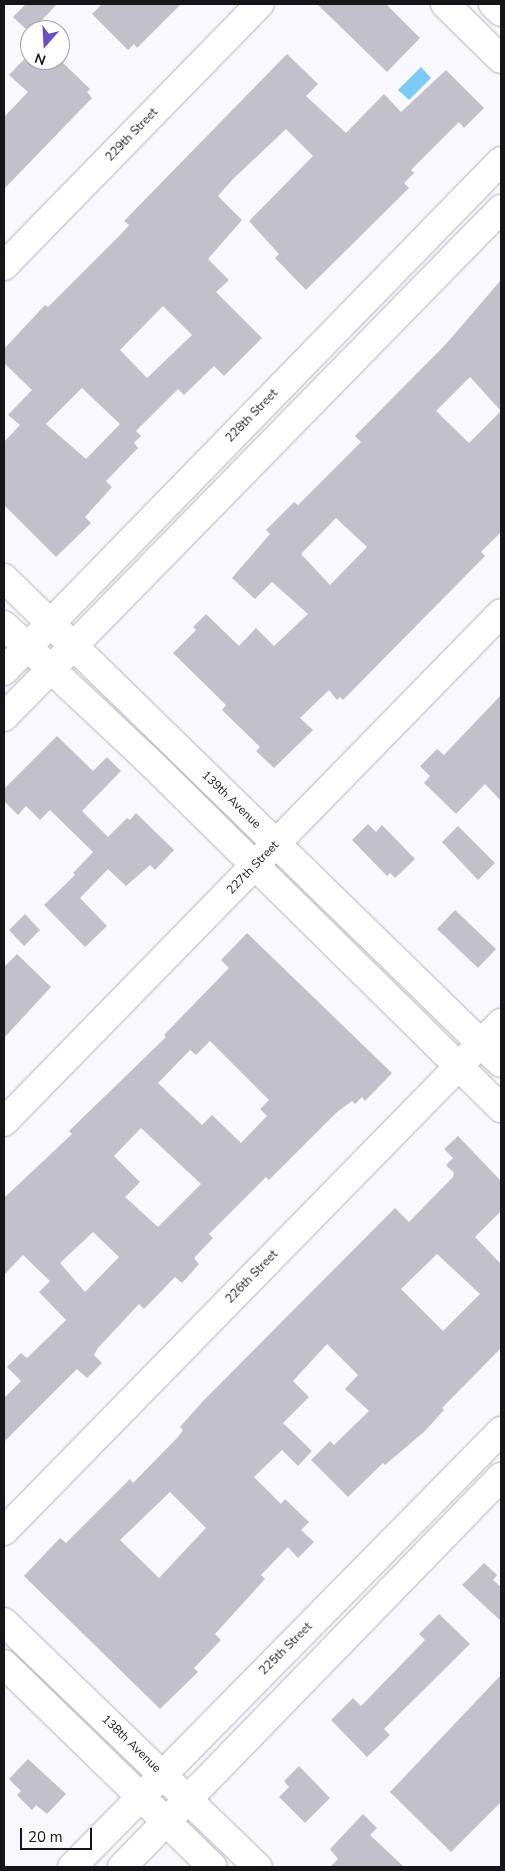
<!DOCTYPE html>
<style>
body{margin:0}
#map{position:relative;width:505px;height:1871px;overflow:hidden;background:#f9f8fe;font-family:"Nunito Sans",sans-serif}
div>[style]{position:absolute}
.water>*{inset:0;background:#7ccbf7}
.building>*{inset:0;background:#c2c0cb}
.roads{filter:drop-shadow(0 0 1px #b2b1bb) drop-shadow(0 0 1px #b2b1bb)}
.street>*{height:28px;margin:-14px;padding:0 14px;transform-origin:14px;border-radius:14px;background:#fff}
span{translate:-50% -50%;white-space:nowrap;text-align:center;line-height:1.15;-webkit-text-stroke:4.5px #fff;paint-order:stroke}
.street-label{font-size:12px;color:#161519}
.frame{position:absolute;inset:0;border:5px solid #161519;pointer-events:none}
.north{position:absolute;left:20px;top:20px;width:50px;height:50px;box-sizing:border-box;background:#fff;border:1px solid #a2a1a3;border-radius:50%;rotate:199deg;font-size:14px;font-weight:700;line-height:20px;text-align:center;color:#161519}
.north::after{content:'';display:block;margin:auto;width:18px;height:22px;background:#684fc8;clip-path:polygon(50% 0,100% 100%,50% 72%,0 100%)}
.scale{position:absolute;left:20px;top:1828px;width:72px;height:22px;box-sizing:border-box;border:2px solid #161519;border-top:0;padding-left:6px;font-size:15px;line-height:18px;white-space:nowrap;color:#161519;-webkit-text-stroke:4px #fff;paint-order:stroke}
</style>
<div id="map">
<div class="water">
<div style="clip-path:polygon(421px 67px,431px 78px,409px 100px,398px 90px)"></div>
</div>
<div class="building">
<div style="clip-path:polygon(26px 4px,57px 4px,30px 33px,13px 17px)"></div>
<div style="clip-path:polygon(102px 4px,181px 4px,137px 48px,134px 44px,128px 50px,92px 14px)"></div>
<div style="clip-path:polygon(317px 4px,386px 4px,420px 38px,387px 72px)"></div>
<div style="clip-path:polygon(30px 53px,30px 60px,60px 60px,90px 89px,87px 92px,92px 98px,4px 189px,4px 117px,28px 92px,9px 75px)"></div>
<div style="clip-path:polygon(evenodd,287px 54px,318px 84px,306px 96px,346px 133px,384px 94px,401px 112px,446px 70px,484px 108px,464px 128px,459px 122px,411px 170px,414px 173px,404px 183px,409px 188px,306px 290px,275px 258px,279px 254px,249px 221px,313px 156px,286px 129px,233px 179px,218px 196px,242px 220px,208px 259px,229px 280px,216px 292px,262px 338px,224px 376px,214px 366px,184px 395px,178px 389px,136px 431px,141px 436px,134px 443px,138px 448px,106px 481px,112px 487px,85px 517px,91px 523px,56px 557px,4px 505px,4px 442px,20px 425px,8px 415px,32px 390px,4px 363px,4px 349px,45px 305px,48px 307px,124px 231px,129px 225px,124px 221px,287px 54px,163px 306px,192px 335px,147px 378px,120px 350px,163px 306px,287px 54px,82px 388px,120px 424px,86px 459px,46px 424px,82px 388px)"></div>
<div style="clip-path:polygon(evenodd,501px 280px,501px 532px,481px 552px,485px 556px,343px 700px,340px 697px,337px 700px,329px 690px,300px 718px,313px 730px,274px 768px,256px 751px,260px 747px,222px 710px,226px 705px,173px 653px,196px 630px,193px 627px,206px 614px,239px 646px,256px 628px,274px 646px,308px 614px,272px 582px,255px 599px,232px 578px,270px 534px,266px 530px,294px 502px,298px 505px,361px 442px,355px 436px,446px 344px,501px 280px,470px 377px,501px 411px,469px 443px,436px 411px,470px 377px,501px 280px,336px 518px,367px 547px,330px 585px,301px 554px,336px 518px)"></div>
<div style="clip-path:polygon(501px 695px,501px 801px,485px 784px,456px 814px,424px 783px,430px 776px,420px 766px,437px 749px,444px 755px)"></div>
<div style="clip-path:polygon(57px 736px,93px 771px,107px 757px,121px 771px,82px 811px,108px 837px,127px 818px,130px 820px,136px 813px,174px 850px,155px 870px,150px 865px,126px 886px,108px 869px,80px 898px,107px 926px,85px 947px,44px 905px,75px 875px,73px 873px,93px 852px,50px 810px,40px 820px,26px 806px,18px 815px,4px 801px,4px 789px)"></div>
<div style="clip-path:polygon(368px 824px,376px 832px,382px 825px,415px 859px,395px 878px,390px 873px,387px 876px,352px 840px)"></div>
<div style="clip-path:polygon(458px 826px,495px 863px,478px 880px,442px 842px)"></div>
<div style="clip-path:polygon(455px 910px,496px 949px,478px 968px,437px 929px)"></div>
<div style="clip-path:polygon(25px 914px,40px 930px,24px 946px,9px 930px)"></div>
<div style="clip-path:polygon(evenodd,247px 933px,392px 1073px,365px 1101px,362px 1097px,355px 1104px,352px 1101px,336px 1113px,269px 1180px,266px 1177px,209px 1234px,213px 1238px,194px 1258px,199px 1264px,182px 1283px,175px 1277px,144px 1309px,139px 1304px,98px 1348px,94px 1355px,102px 1363px,87px 1378px,77px 1369px,4px 1442px,4px 1398px,21px 1381px,7px 1367px,21px 1353px,27px 1358px,66px 1320px,39px 1292px,50px 1281px,23px 1255px,4px 1275px,4px 1198px,72px 1134px,69px 1131px,166px 1037px,164px 1035px,229px 968px,221px 960px,247px 933px,210px 1041px,269px 1100px,260px 1109px,267px 1116px,241px 1143px,212px 1115px,202px 1125px,158px 1083px,190px 1050px,196px 1055px,210px 1041px,247px 933px,141px 1128px,201px 1184px,158px 1227px,125px 1197px,140px 1182px,114px 1156px,141px 1128px,247px 933px,93px 1232px,119px 1257px,85px 1292px,60px 1263px,93px 1232px)"></div>
<div style="clip-path:polygon(17px 954px,51px 987px,4px 1038px,4px 967px)"></div>
<div style="clip-path:polygon(evenodd,458px 1136px,501px 1181px,501px 1211px,475px 1237px,501px 1264px,501px 1348px,442px 1408px,444px 1410px,425px 1431px,385px 1465px,383px 1463px,348px 1497px,311px 1460px,330px 1441px,334px 1445px,369px 1411px,345px 1389px,358px 1375px,327px 1344px,293px 1381px,309px 1397px,283px 1423px,312px 1451px,298px 1466px,282px 1450px,254px 1477px,281px 1504px,285px 1499px,309px 1522px,301px 1530px,314px 1542px,298px 1558px,288px 1547px,261px 1575px,265px 1579px,215px 1634px,221px 1640px,194px 1668px,198px 1672px,160px 1709px,24px 1576px,60px 1538px,66px 1543px,130px 1479px,133px 1483px,178px 1437px,183px 1430px,180px 1427px,204px 1400px,395px 1208px,409px 1222px,453px 1177px,454px 1173px,446px 1165px,453px 1158px,444px 1149px,458px 1136px,437px 1254px,480px 1294px,443px 1331px,401px 1289px,437px 1254px,458px 1136px,170px 1492px,206px 1528px,159px 1578px,120px 1540px,170px 1492px)"></div>
<div style="clip-path:polygon(484px 1563px,497px 1575px,493px 1580px,501px 1587px,501px 1621px,462px 1585px)"></div>
<div style="clip-path:polygon(439px 1614px,470px 1644px,384px 1729px,390px 1735px,367px 1757px,331px 1720px,353px 1698px,361px 1706px,425px 1640px,419px 1634px)"></div>
<div style="clip-path:polygon(501px 1675px,501px 1802px,451px 1852px,390px 1792px)"></div>
<div style="clip-path:polygon(28px 1759px,66px 1794px,47px 1814px,36px 1805px,32px 1810px,17px 1795px,21px 1791px,9px 1779px)"></div>
<div style="clip-path:polygon(299px 1766px,330px 1798px,305px 1823px,279px 1797px,289px 1787px,284px 1781px)"></div>
<div style="clip-path:polygon(363px 1814px,377px 1828px,370px 1835px,404px 1867px,330px 1867px,338px 1859px,330px 1849px)"></div>
</div>
<div class="roads">
<div class="street">
<div style="left:445px;top:4px;width:78px;rotate:44.5deg"></div>
<div style="left:493px;top:4px;width:11px;rotate:45deg"></div>
<div style="left:4px;top:266px;width:366px;rotate:-45.7deg"></div>
<div style="left:4px;top:578px;width:694px;rotate:44.3deg"></div>
<div style="left:4px;top:625px;width:204px;rotate:43.2deg"></div>
<div style="left:153px;top:765px;width:489px;rotate:44.6deg"></div>
<div style="left:4px;top:671px;width:712px;rotate:-45.74deg"></div>
<div style="left:4px;top:717px;width:711px;rotate:-45.63deg"></div>
<div style="left:4px;top:1122px;width:711px;rotate:-45.68deg"></div>
<div style="left:4px;top:1531px;width:711px;rotate:-45.63deg"></div>
<div style="left:4px;top:1622px;width:353px;rotate:44deg"></div>
<div style="left:4px;top:1664px;width:291px;rotate:44.2deg"></div>
<div style="left:72px;top:1867px;width:612px;rotate:-45.46deg"></div>
<div style="left:122px;top:1867px;width:544px;rotate:-45.82deg"></div>
</div>
</div>
<div class="street-label">
<span style="left:132px;top:135px;rotate:-46deg">229th Street</span>
<span style="left:252px;top:416px;rotate:-46deg">228th Street</span>
<span style="left:231px;top:800px;rotate:44deg">139th Avenue</span>
<span style="left:253px;top:868px;rotate:-46deg">227th Street</span>
<span style="left:252px;top:1277px;rotate:-46deg">226th Street</span>
<span style="left:286px;top:1649px;rotate:-45deg">225th Street</span>
<span style="left:131px;top:1744px;rotate:44deg">138th Avenue</span>
</div>
<div class="frame"></div>
<div class="north">N</div>
<div class="scale">20 m</div>
</div>
